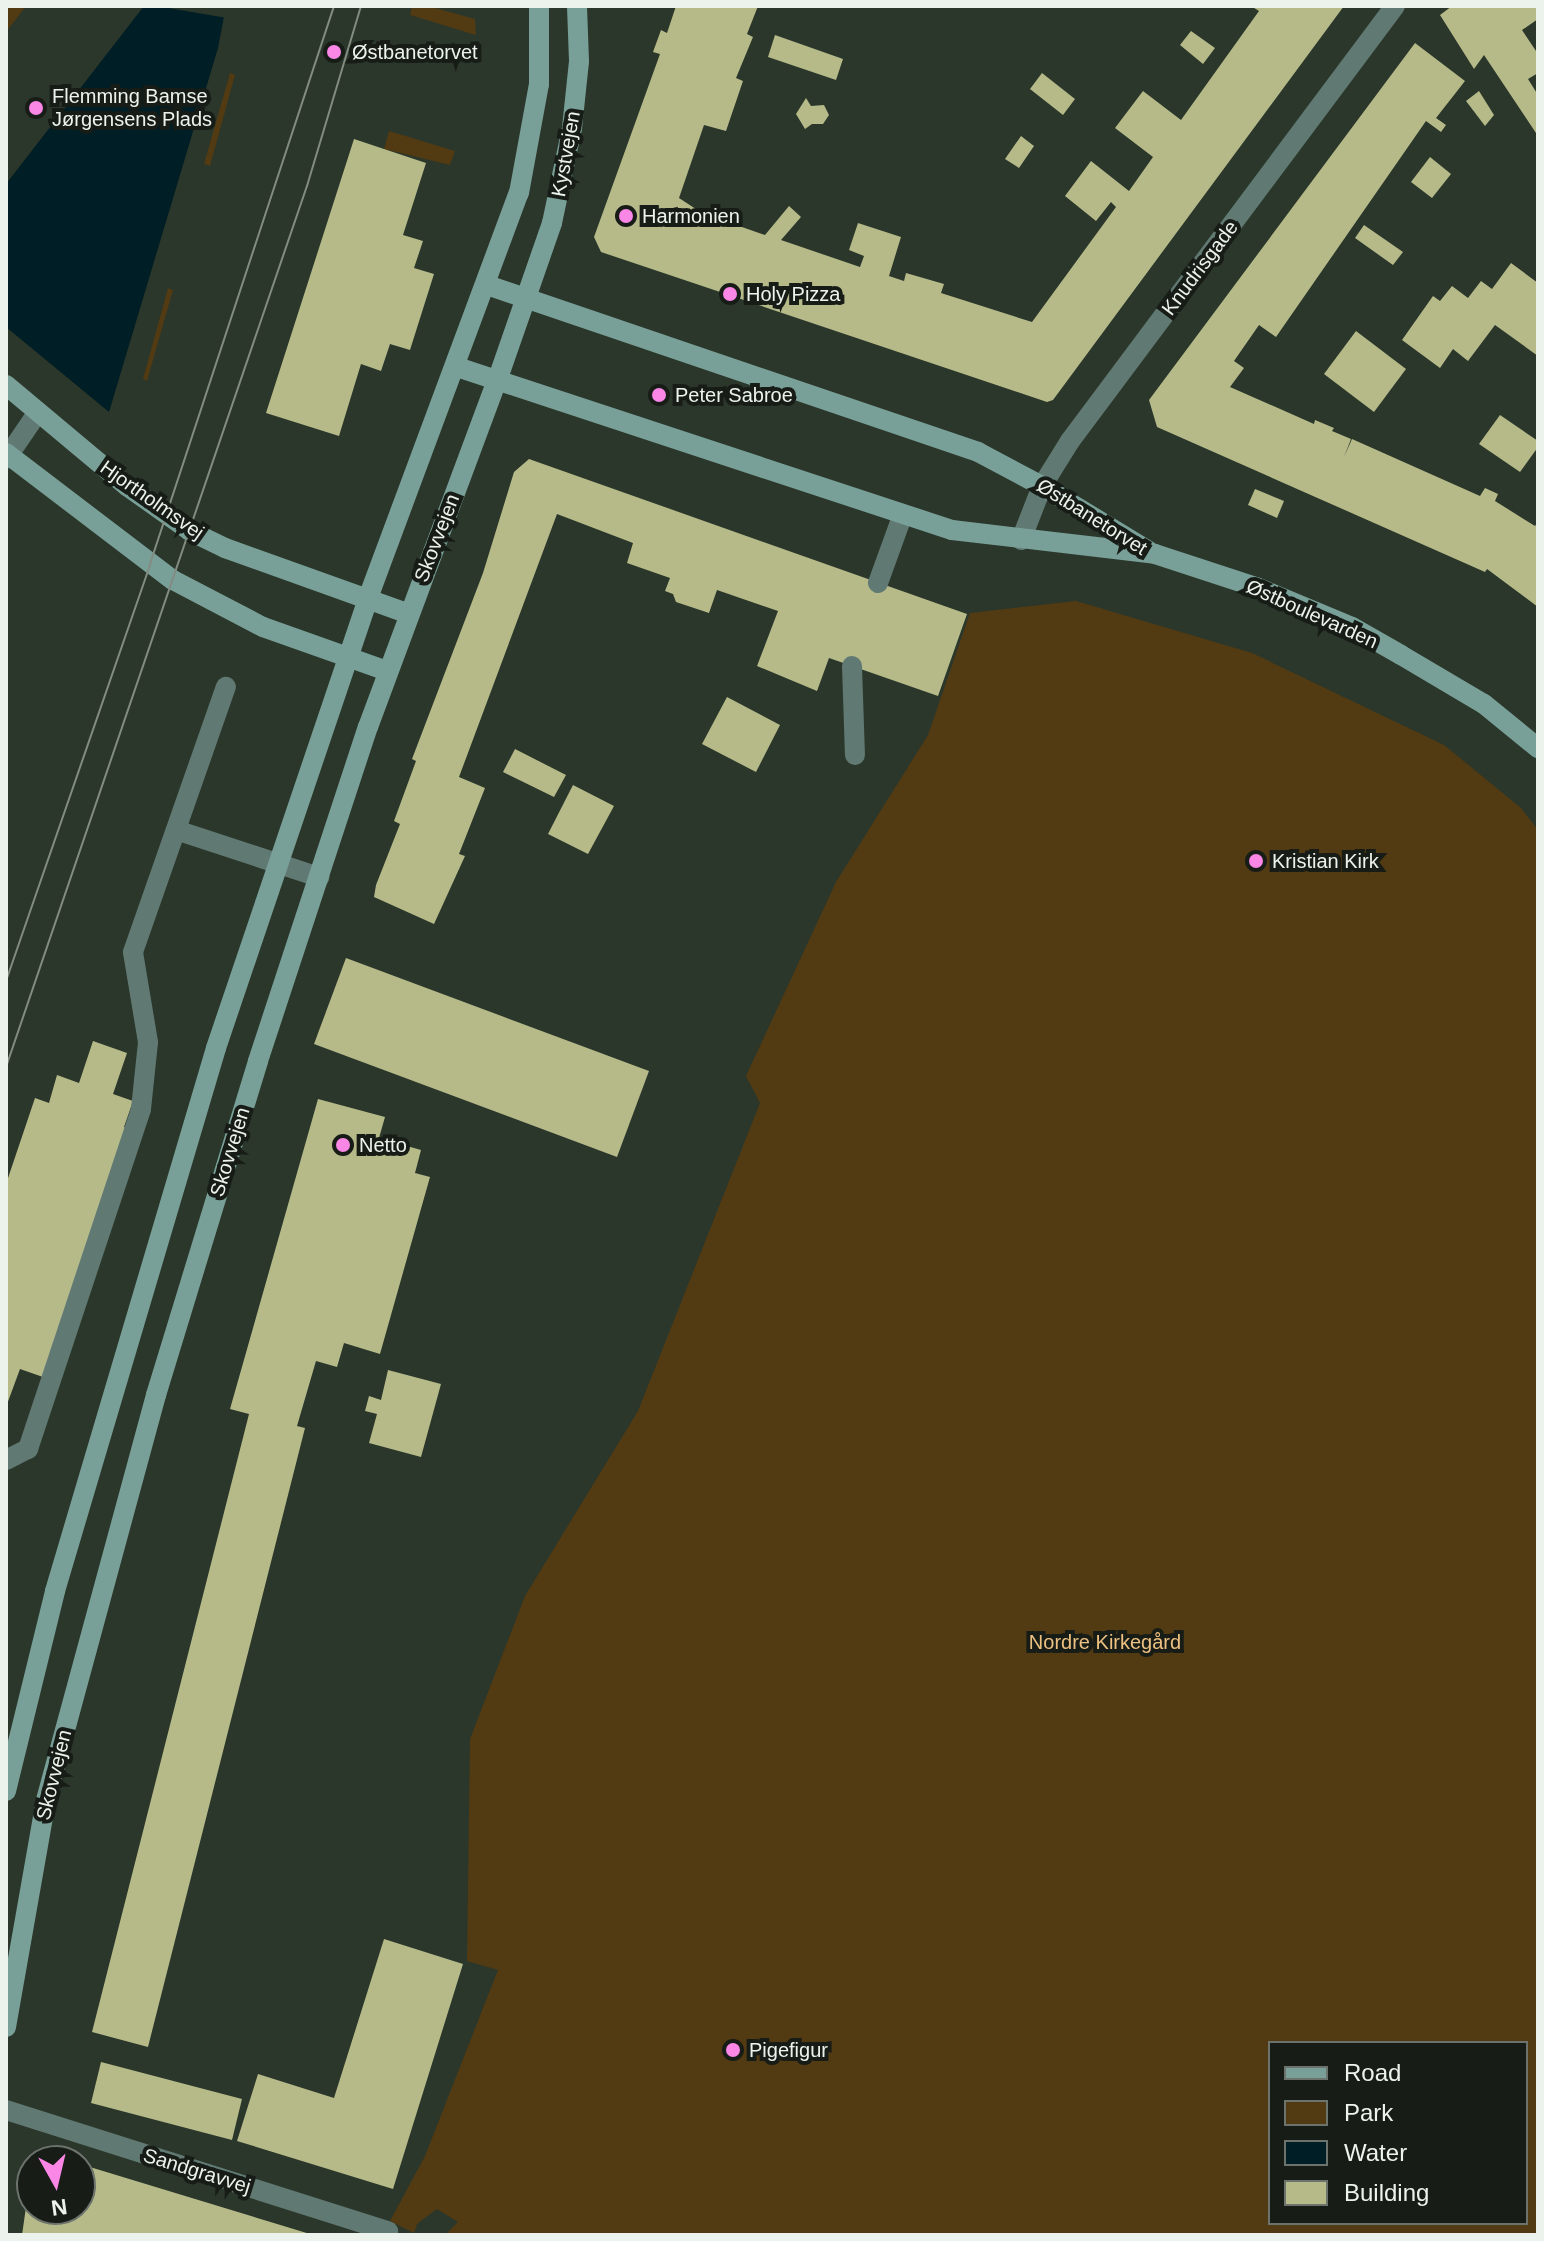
<!DOCTYPE html>
<meta charset="utf-8">
<style>
body{margin:0}
#map{position:relative;width:1544px;height:2241px;overflow:hidden;background:#2b372b;font-family:Helvetica,sans-serif}
div>[style]{position:absolute}
.green>*{inset:0;background:#523a12}
.water>*{inset:0;background:#001e25}
.pier>*{inset:0;background:#2b372b}
.building>*{inset:0;background:#b6ba89}
.lane>*{height:20px;margin:-10px;padding:0 10px;transform-origin:10px;border-radius:10px;background:#617973}
.street>*{height:20px;margin:-10px;padding:0 10px;transform-origin:10px;border-radius:10px;background:#617973}
.secondary>*{height:20px;margin:-10px;padding:0 10px;transform-origin:10px;border-radius:10px;background:#79a098}
.tram>*{height:2px;margin:-1px;padding:0 1px;transform-origin:1px;border-radius:1px;background:#828c82}
.dots>*{width:22px;height:22px;translate:-50% -50%;box-sizing:border-box;border:4px solid #171c17;border-radius:50%}
span{translate:-50% -50%;white-space:nowrap;text-align:center;line-height:1.15;-webkit-text-stroke:8px #171c17;paint-order:stroke}
.poi-label{font-size:20px;color:#ecf3ec}
.left{translate:0 -50%;text-align:left}
.street-label{font-size:20px;color:#ecf3ec}
.park-label{font-size:20px;color:#ecc080}
.frame{position:absolute;inset:0;border:8px solid #ecf3ec;pointer-events:none}
.legend{position:absolute;left:1268px;top:2041px;width:260px;height:184px;box-sizing:border-box;background:#171c17;border:2px solid #6c726c;margin:0;padding:10px 14px;list-style:none;font-size:24px;color:#ecf3ec}
.legend li{display:flex;align-items:center;gap:16px;height:40px}
.legend b{width:40px;border:2px solid #6c726c}
.north{position:absolute;left:16px;top:2145px;width:80px;height:80px;box-sizing:border-box;background:#171c17;border:2px solid #6c726c;border-radius:50%;rotate:172deg;font-size:22px;font-weight:700;line-height:32px;text-align:center;color:#ecf3ec}
.north::after{content:'';display:block;margin:auto;width:28px;height:36px;background:#fa87e6;clip-path:polygon(50% 0,100% 100%,50% 72%,0 100%)}
</style>
<div id="map">
<div class="green">
<div style="clip-path:polygon(6px 6px,26px 6px,6px 32px)"></div>
<div style="clip-path:polygon(412px 6px,428px 6px,475px 19px,476px 35px,410px 15px)"></div>
<div style="clip-path:polygon(230px 73px,235px 75px,210px 166px,204px 164px)"></div>
<div style="clip-path:polygon(389px 131px,455px 151px,450px 165px,384px 149px)"></div>
<div style="clip-path:polygon(168px 288px,173px 290px,147px 381px,143px 379px)"></div>
<div style="clip-path:polygon(evenodd,1076px 601px,1252px 653px,1444px 745px,1521px 808px,1538px 830px,1538px 2235px,445px 2235px,458px 2222px,437px 2209px,417px 2224px,414px 2233px,390px 2221px,425px 2156px,498px 1970px,467px 1961px,470px 1739px,525px 1596px,638px 1411px,760px 1103px,746px 1076px,836px 882px,928px 735px,970px 613px,1076px 601px,1270px 2043px,1526px 2043px,1526px 2223px,1270px 2223px,1270px 2043px)"></div>
</div>
<div class="water">
<div style="clip-path:polygon(144px 6px,226px 6px,218px 48px,109px 412px,6px 327px,6px 184px)"></div>
</div>
<div class="pier">
<div style="clip-path:polygon(157px 6px,229px 6px,227px 18px)"></div>
</div>
<div class="building">
<div style="clip-path:polygon(676px 6px,758px 6px,747px 34px,753px 37px,736px 78px,743px 81px,726px 131px,704px 125px,679px 198px,702px 213px,765px 235px,789px 206px,801px 217px,781px 240px,860px 267px,864px 256px,849px 250px,858px 223px,901px 237px,889px 276px,904px 281px,906px 273px,944px 284px,941px 293px,1032px 322px,1116px 207px,1111px 202px,1096px 221px,1065px 196px,1091px 161px,1129px 191px,1153px 157px,1115px 128px,1143px 91px,1181px 120px,1259px 11px,1251px 6px,1344px 6px,1053px 400px,1047px 402px,601px 252px,594px 237px,660px 54px,653px 52px,661px 30px,667px 33px)"></div>
<div style="clip-path:polygon(1452px 6px,1538px 6px,1538px 19px,1522px 30px,1538px 54px,1538px 73px,1528px 79px,1538px 95px,1538px 136px,1484px 55px,1474px 69px,1440px 15px)"></div>
<div style="clip-path:polygon(1191px 31px,1215px 48px,1203px 64px,1180px 45px)"></div>
<div style="clip-path:polygon(775px 35px,843px 59px,836px 80px,768px 57px)"></div>
<div style="clip-path:polygon(1415px 43px,1465px 81px,1436px 118px,1446px 125px,1441px 132px,1426px 121px,1276px 337px,1259px 325px,1234px 361px,1244px 368px,1230px 387px,1314px 424px,1315px 420px,1334px 428px,1332px 431px,1351px 439px,1344px 457px,1352px 439px,1480px 496px,1485px 488px,1498px 494px,1495px 501px,1535px 526px,1538px 522px,1538px 607px,1487px 569px,1485px 572px,1157px 427px,1149px 400px)"></div>
<div style="clip-path:polygon(1042px 73px,1075px 99px,1063px 115px,1030px 89px)"></div>
<div style="clip-path:polygon(1479px 91px,1494px 115px,1485px 126px,1466px 101px)"></div>
<div style="clip-path:polygon(806px 98px,811px 106px,824px 105px,829px 115px,823px 124px,812px 124px,805px 129px,796px 114px)"></div>
<div style="clip-path:polygon(1021px 136px,1034px 146px,1019px 168px,1005px 159px)"></div>
<div style="clip-path:polygon(354px 139px,426px 163px,403px 235px,423px 241px,414px 268px,434px 274px,410px 350px,390px 344px,381px 371px,361px 364px,339px 436px,266px 413px)"></div>
<div style="clip-path:polygon(1430px 157px,1451px 174px,1432px 198px,1411px 182px)"></div>
<div style="clip-path:polygon(1364px 225px,1403px 252px,1393px 265px,1355px 238px)"></div>
<div style="clip-path:polygon(1511px 263px,1538px 283px,1538px 356px,1495px 325px,1468px 361px,1453px 349px,1440px 368px,1402px 340px,1433px 296px,1440px 301px,1452px 286px,1468px 298px,1481px 281px,1492px 289px)"></div>
<div style="clip-path:polygon(1356px 331px,1406px 369px,1374px 412px,1324px 374px)"></div>
<div style="clip-path:polygon(1500px 415px,1538px 441px,1538px 447px,1520px 472px,1479px 444px)"></div>
<div style="clip-path:polygon(529px 459px,967px 614px,938px 696px,829px 658px,817px 691px,757px 666px,778px 611px,717px 590px,709px 613px,676px 602px,673px 594px,665px 591px,670px 578px,627px 563px,633px 543px,557px 514px,459px 777px,485px 788px,459px 854px,465px 856px,434px 924px,374px 897px,376px 885px,400px 824px,394px 821px,416px 761px,412px 759px,483px 573px,514px 472px)"></div>
<div style="clip-path:polygon(1255px 489px,1284px 501px,1277px 518px,1248px 505px)"></div>
<div style="clip-path:polygon(727px 697px,780px 725px,756px 772px,702px 744px)"></div>
<div style="clip-path:polygon(515px 749px,566px 775px,554px 797px,503px 772px)"></div>
<div style="clip-path:polygon(573px 785px,614px 806px,588px 854px,548px 834px)"></div>
<div style="clip-path:polygon(346px 958px,649px 1071px,617px 1157px,314px 1044px)"></div>
<div style="clip-path:polygon(93px 1041px,127px 1053px,113px 1094px,133px 1101px,124px 1127px,132px 1130px,43px 1377px,20px 1369px,6px 1407px,6px 1184px,35px 1098px,49px 1103px,57px 1075px,79px 1083px)"></div>
<div style="clip-path:polygon(318px 1099px,385px 1117px,379px 1138px,421px 1150px,415px 1173px,430px 1177px,380px 1354px,344px 1343px,337px 1367px,316px 1361px,297px 1426px,305px 1428px,148px 2047px,92px 2032px,249px 1414px,230px 1409px)"></div>
<div style="clip-path:polygon(388px 1370px,441px 1384px,421px 1457px,369px 1443px,377px 1414px,365px 1411px,369px 1396px,381px 1400px)"></div>
<div style="clip-path:polygon(384px 1939px,463px 1964px,393px 2189px,237px 2141px,258px 2074px,334px 2098px)"></div>
<div style="clip-path:polygon(101px 2062px,242px 2099px,232px 2140px,91px 2103px)"></div>
<div style="clip-path:polygon(47px 2154px,67px 2160px,66px 2161px,37px 2161px)"></div>
<div style="clip-path:polygon(80px 2164px,310px 2234px,309px 2235px,22px 2235px,30px 2179px,32px 2209px,80px 2209px)"></div>
</div>
<div class="lane">
<div style="left:878px;top:583px;width:73px;rotate:-70.1deg"></div>
<div style="left:852px;top:666px;width:89px;rotate:88.1deg"></div>
<div style="left:176px;top:830px;width:151px;rotate:18.2deg"></div>
<div style="left:6px;top:1460px;width:25px;rotate:-27deg"></div>
<div style="left:28px;top:1449px;width:358px;rotate:-71.6deg"></div>
<div style="left:141px;top:1109px;width:67px;rotate:-84deg"></div>
<div style="left:148px;top:1042px;width:91px;rotate:-99.5deg"></div>
<div style="left:133px;top:952px;width:281px;rotate:-70.7deg"></div>
</div>
<div class="street">
<div style="left:6px;top:459px;width:57px;rotate:-55.8deg"></div>
<div style="left:1021px;top:540px;width:58px;rotate:-68.7deg"></div>
<div style="left:1042px;top:486px;width:53px;rotate:-58.1deg"></div>
<div style="left:1070px;top:441px;width:543px;rotate:-53.24deg"></div>
<div style="left:6px;top:2110px;width:401px;rotate:17.6deg"></div>
</div>
<div class="secondary">
<div style="left:487px;top:285px;width:519px;rotate:18.78deg"></div>
<div style="left:978px;top:452px;width:72px;rotate:28deg"></div>
<div style="left:1042px;top:486px;width:125px;rotate:31.3deg"></div>
<div style="left:457px;top:367px;width:521px;rotate:18.23deg"></div>
<div style="left:952px;top:530px;width:204px;rotate:6.7deg"></div>
<div style="left:1155px;top:554px;width:106px;rotate:18.1deg"></div>
<div style="left:1256px;top:587px;width:104px;rotate:22.6deg"></div>
<div style="left:1352px;top:627px;width:56px;rotate:29.7deg"></div>
<div style="left:1401px;top:655px;width:96px;rotate:30.6deg"></div>
<div style="left:1484px;top:704px;width:70px;rotate:39.2deg"></div>
<div style="left:6px;top:385px;width:158px;rotate:39.9deg"></div>
<div style="left:127px;top:486px;width:77px;rotate:35.5deg"></div>
<div style="left:190px;top:531px;width:39px;rotate:26deg"></div>
<div style="left:225px;top:548px;width:195px;rotate:19.7deg"></div>
<div style="left:6px;top:453px;width:210px;rotate:37.3deg"></div>
<div style="left:173px;top:580px;width:102px;rotate:27.6deg"></div>
<div style="left:263px;top:627px;width:132px;rotate:19.5deg"></div>
<div style="left:6px;top:1791px;width:206px;rotate:-76.2deg"></div>
<div style="left:55px;top:1591px;width:566px;rotate:-73.48deg"></div>
<div style="left:216px;top:1048px;width:475px;rotate:-71.3deg"></div>
<div style="left:368px;top:598px;width:432px;rotate:-69.6deg"></div>
<div style="left:519px;top:193px;width:111px;rotate:-79.6deg"></div>
<div style="left:539px;top:84px;width:78px;rotate:-90deg"></div>
<div style="left:6px;top:2027px;width:230px;rotate:-80deg"></div>
<div style="left:46px;top:1800px;width:420px;rotate:-74.8deg"></div>
<div style="left:156px;top:1395px;width:349px;rotate:-73deg"></div>
<div style="left:258px;top:1061px;width:352px;rotate:-71.8deg"></div>
<div style="left:368px;top:727px;width:369px;rotate:-69.6deg"></div>
<div style="left:497px;top:381px;width:167px;rotate:-70.8deg"></div>
<div style="left:552px;top:223px;width:97px;rotate:-78.1deg"></div>
<div style="left:572px;top:128px;width:67px;rotate:-84deg"></div>
<div style="left:579px;top:61px;width:55px;rotate:-92.1deg"></div>
</div>
<div class="tram">
<div style="left:6px;top:981px;width:441px;rotate:-70.9deg"></div>
<div style="left:150px;top:564px;width:588px;rotate:-71.75deg"></div>
<div style="left:6px;top:1067px;width:931px;rotate:-71.14deg"></div>
<div style="left:307px;top:186px;width:188px;rotate:-73.3deg"></div>
</div>
<div class="dots">
<div style="left:334px;top:52px;background:#fa87e6"></div>
<div style="left:36px;top:108px;background:#fa87e6"></div>
<div style="left:626px;top:216px;background:#fa87e6"></div>
<div style="left:730px;top:294px;background:#fa87e6"></div>
<div style="left:659px;top:395px;background:#fa87e6"></div>
<div style="left:1256px;top:861px;background:#fa87e6"></div>
<div style="left:343px;top:1145px;background:#fa87e6"></div>
<div style="left:733px;top:2050px;background:#fa87e6"></div>
</div>
<div class="poi-label">
<span class="left" style="left:352px;top:52px">Østbanetorvet</span>
<span class="left" style="left:52px;top:108px">Flemming Bamse<br>Jørgensens Plads</span>
<span class="left" style="left:642px;top:216px">Harmonien</span>
<span class="left" style="left:746px;top:294px">Holy Pizza</span>
<span class="left" style="left:675px;top:395px">Peter Sabroe</span>
<span class="left" style="left:1272px;top:861px">Kristian Kirk</span>
<span class="left" style="left:359px;top:1145px">Netto</span>
<span class="left" style="left:749px;top:2050px">Pigefigur</span>
</div>
<div class="street-label">
<span style="left:566px;top:154px;rotate:-80deg">Kystvejen</span>
<span style="left:1200px;top:268px;rotate:-53deg">Knudrisgade</span>
<span style="left:152px;top:500px;rotate:35deg">Hjortholmsvej</span>
<span style="left:1092px;top:517px;rotate:32deg">Østbanetorvet</span>
<span style="left:437px;top:538px;rotate:-69deg">Skovvejen</span>
<span style="left:1312px;top:614px;rotate:24deg">Østboulevarden</span>
<span style="left:230px;top:1152px;rotate:-73deg">Skovvejen</span>
<span style="left:54px;top:1775px;rotate:-76deg">Skovvejen</span>
<span style="left:197px;top:2171px;rotate:17deg">Sandgravvej</span>
</div>
<div class="park-label">
<span style="left:1105px;top:1642px">Nordre Kirkegård</span>
</div>
<div class="frame"></div>
<ul class="legend">
<li><b style="height:10px;background:#79a098"></b>Road</li>
<li><b style="height:22px;background:#523a12"></b>Park</li>
<li><b style="height:22px;background:#001e25"></b>Water</li>
<li><b style="height:22px;background:#b6ba89"></b>Building</li>
</ul>
<div class="north">N</div>
</div>
